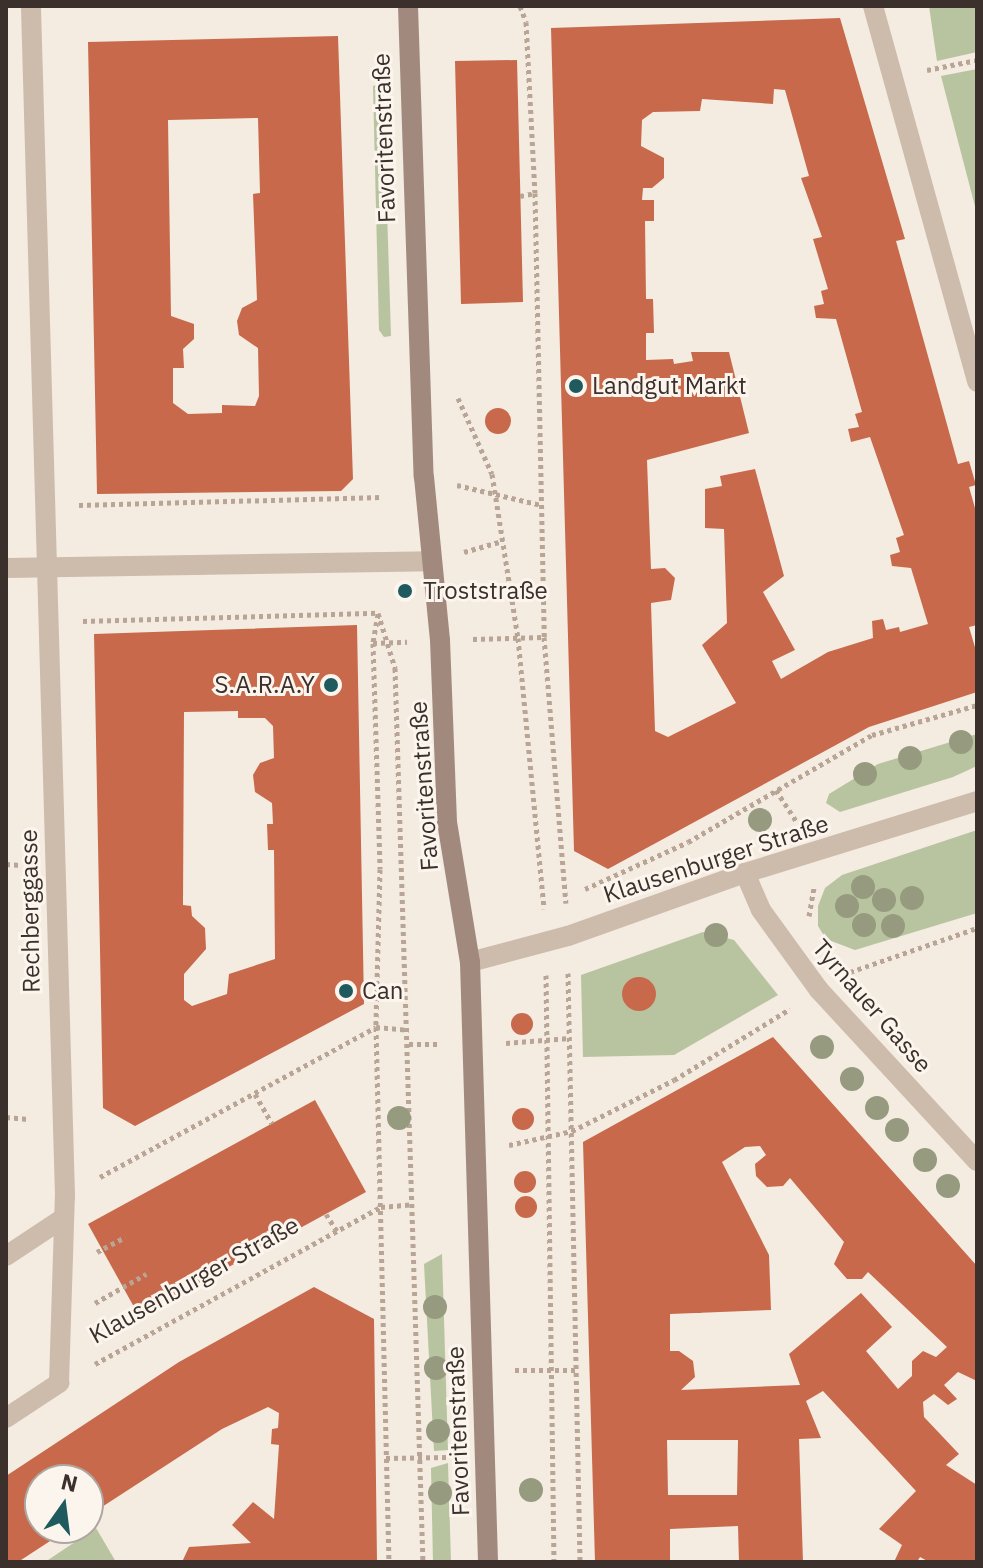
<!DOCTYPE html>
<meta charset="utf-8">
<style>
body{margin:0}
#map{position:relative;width:983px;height:1568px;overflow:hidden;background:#f4ebe1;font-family:"IBM Plex Sans",sans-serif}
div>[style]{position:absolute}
.green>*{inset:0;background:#b8c4a0}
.building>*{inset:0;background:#c8694b}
.round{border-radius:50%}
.path>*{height:5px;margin-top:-2.5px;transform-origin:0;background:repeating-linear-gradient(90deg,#b9a596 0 4px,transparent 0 8px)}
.minor>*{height:20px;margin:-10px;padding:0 10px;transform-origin:10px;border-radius:10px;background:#cdbbac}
.tertiary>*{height:20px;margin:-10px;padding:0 10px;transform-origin:10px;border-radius:10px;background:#cdbbac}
.secondary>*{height:20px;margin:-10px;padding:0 10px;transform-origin:10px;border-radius:10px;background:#a18a7d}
.trees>*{width:24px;height:24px;margin:-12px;border-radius:50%;background:#969b7f}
.dots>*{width:22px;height:22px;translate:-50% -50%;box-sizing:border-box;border:4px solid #fbf5ee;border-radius:50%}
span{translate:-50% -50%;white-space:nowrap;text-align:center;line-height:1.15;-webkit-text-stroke:6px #fbf5ee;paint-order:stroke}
.street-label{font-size:24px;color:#3b302b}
.poi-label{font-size:24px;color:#3b302b}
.left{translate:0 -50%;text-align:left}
.right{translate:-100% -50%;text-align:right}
.frame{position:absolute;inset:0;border:8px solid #3b302b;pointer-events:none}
.north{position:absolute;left:24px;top:1464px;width:80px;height:80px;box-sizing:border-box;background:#fbf5ee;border:2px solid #aea6a0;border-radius:50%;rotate:14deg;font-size:22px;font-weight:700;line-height:32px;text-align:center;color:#3b302b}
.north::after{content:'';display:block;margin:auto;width:28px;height:36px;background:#1f5a5e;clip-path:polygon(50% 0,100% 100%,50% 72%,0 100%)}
</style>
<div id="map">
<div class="green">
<div style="clip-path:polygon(929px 6px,977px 6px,977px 52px,937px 61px)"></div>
<div style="clip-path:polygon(977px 69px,977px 214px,941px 76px)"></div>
<div style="clip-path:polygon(383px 83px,391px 336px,384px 337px,379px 330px,373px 86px)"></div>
<div style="clip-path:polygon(977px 734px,977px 766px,953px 777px,840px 812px,826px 803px,829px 794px,878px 764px)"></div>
<div style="clip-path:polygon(977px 830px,977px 913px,855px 950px,826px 939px,818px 926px,818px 906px,825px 888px,842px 875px)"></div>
<div style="clip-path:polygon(703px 932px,734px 940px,778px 995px,674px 1055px,583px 1057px,581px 975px)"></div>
<div style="clip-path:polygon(442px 1254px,448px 1450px,434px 1451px,424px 1264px)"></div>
<div style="clip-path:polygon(448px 1463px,451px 1562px,433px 1562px,431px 1468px)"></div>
<div style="clip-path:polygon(96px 1528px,116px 1562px,45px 1562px)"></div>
</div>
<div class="building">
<div style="clip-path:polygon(evenodd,840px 18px,905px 239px,896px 241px,958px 464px,969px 461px,976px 485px,969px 487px,977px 515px,977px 625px,969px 627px,977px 654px,977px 692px,869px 727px,608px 869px,574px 851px,551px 28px,840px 18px,774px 89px,785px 90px,809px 176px,801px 178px,822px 237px,813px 239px,828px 289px,821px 291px,824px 304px,814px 306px,816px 318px,836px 319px,862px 412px,855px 414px,859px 427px,848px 429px,851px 442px,870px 437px,904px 535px,896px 538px,900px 552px,890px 555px,892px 566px,911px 568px,928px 624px,900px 632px,899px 627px,886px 630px,883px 619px,872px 621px,873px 638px,828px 652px,781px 679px,772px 661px,795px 650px,763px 592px,784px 576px,755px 469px,720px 476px,722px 486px,705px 489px,705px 528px,724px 529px,727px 623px,702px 645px,736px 703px,668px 737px,655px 731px,651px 603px,671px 600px,675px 578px,665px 568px,651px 569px,647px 460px,749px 433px,729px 352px,691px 352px,693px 361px,674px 364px,673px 359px,646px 360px,646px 333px,654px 333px,653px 299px,646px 299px,645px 221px,654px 221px,654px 200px,642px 200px,643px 188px,652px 188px,664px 178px,664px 158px,641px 146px,642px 120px,653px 112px,700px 111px,702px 99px,773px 104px,774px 89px)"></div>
<div style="clip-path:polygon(evenodd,338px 36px,353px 479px,341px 491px,97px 494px,88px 42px,338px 36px,258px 118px,260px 193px,253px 194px,257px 300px,242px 308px,237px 321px,239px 335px,258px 348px,259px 396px,255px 406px,222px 405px,222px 413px,188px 414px,173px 403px,173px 368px,184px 368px,183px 349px,194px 339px,194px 324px,171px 316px,168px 120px,258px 118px)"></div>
<div style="clip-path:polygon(517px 60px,523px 302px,461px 304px,455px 61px)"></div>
<div class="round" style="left:485px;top:408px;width:26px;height:26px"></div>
<div style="clip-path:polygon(evenodd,357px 625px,364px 1004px,135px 1126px,103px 1108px,94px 634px,357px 625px,238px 711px,238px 718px,265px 718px,273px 726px,274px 758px,260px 763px,253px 775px,255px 792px,272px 803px,273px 824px,267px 824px,268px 850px,274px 850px,275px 959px,229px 974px,227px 994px,192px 1006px,184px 1000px,184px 974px,206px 949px,205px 928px,192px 916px,191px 906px,183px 905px,184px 712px,238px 711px)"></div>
<div class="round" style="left:622px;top:977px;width:34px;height:34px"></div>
<div class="round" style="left:511px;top:1013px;width:22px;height:22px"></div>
<div style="clip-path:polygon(evenodd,773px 1037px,977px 1266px,977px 1381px,958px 1372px,944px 1385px,957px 1399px,948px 1405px,934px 1394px,923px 1402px,924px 1417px,959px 1454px,946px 1465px,977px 1485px,977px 1562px,929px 1562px,920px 1557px,917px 1562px,894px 1562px,902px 1545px,879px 1529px,916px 1491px,823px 1391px,806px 1401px,821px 1438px,799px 1439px,803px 1562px,739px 1562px,738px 1526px,670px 1529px,670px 1562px,595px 1562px,583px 1142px,773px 1037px,760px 1146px,766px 1155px,755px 1164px,756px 1176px,767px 1187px,783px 1186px,790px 1178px,844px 1242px,834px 1264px,847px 1279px,862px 1279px,868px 1272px,947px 1347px,936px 1357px,923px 1351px,912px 1361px,912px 1376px,898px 1389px,866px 1351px,892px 1327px,861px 1293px,789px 1354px,800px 1385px,681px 1390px,695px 1377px,693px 1361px,679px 1351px,670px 1351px,670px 1314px,771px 1310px,769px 1255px,722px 1162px,745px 1147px,760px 1146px,773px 1037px,667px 1440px,738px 1440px,737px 1495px,668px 1495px,667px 1440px)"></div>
<div style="clip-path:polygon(315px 1100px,366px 1192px,139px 1316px,88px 1224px)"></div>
<div class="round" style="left:512px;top:1108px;width:22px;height:22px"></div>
<div class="round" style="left:514px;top:1171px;width:22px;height:22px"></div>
<div class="round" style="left:515px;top:1196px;width:22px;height:22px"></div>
<div style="clip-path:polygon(314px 1287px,374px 1319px,377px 1562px,182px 1562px,189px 1547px,251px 1543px,232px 1525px,253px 1502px,274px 1519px,279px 1445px,271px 1444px,272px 1429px,278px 1428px,279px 1413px,268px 1407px,222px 1429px,88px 1516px,88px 1480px,40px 1480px,40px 1528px,70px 1528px,18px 1562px,6px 1562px,6px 1476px,179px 1362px)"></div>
</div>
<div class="path">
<div style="left:520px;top:6px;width:17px;rotate:69deg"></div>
<div style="left:526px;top:22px;width:171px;rotate:87deg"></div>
<div style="left:535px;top:193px;width:444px;rotate:88.8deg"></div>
<div style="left:544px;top:637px;width:267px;rotate:85.3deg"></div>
<div style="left:927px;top:70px;width:51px;rotate:-11.3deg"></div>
<div style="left:520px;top:196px;width:15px;rotate:-11deg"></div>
<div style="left:458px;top:398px;width:83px;rotate:65.9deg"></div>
<div style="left:492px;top:474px;width:166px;rotate:81deg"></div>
<div style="left:518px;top:638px;width:272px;rotate:84.5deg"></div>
<div style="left:457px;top:485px;width:86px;rotate:13.4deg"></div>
<div style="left:79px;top:505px;width:303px;rotate:-1.5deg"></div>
<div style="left:464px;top:552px;width:40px;rotate:-16deg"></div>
<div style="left:378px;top:613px;width:58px;rotate:72.8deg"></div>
<div style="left:395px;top:668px;width:894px;rotate:88.21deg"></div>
<div style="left:378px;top:614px;width:29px;rotate:100deg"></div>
<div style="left:373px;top:643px;width:226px;rotate:88.2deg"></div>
<div style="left:380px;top:869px;width:158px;rotate:91.5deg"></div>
<div style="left:376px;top:1027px;width:535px;rotate:88.61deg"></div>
<div style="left:83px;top:621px;width:295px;rotate:-1.6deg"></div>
<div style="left:473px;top:639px;width:71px;rotate:-1.6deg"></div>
<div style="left:373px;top:643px;width:34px;rotate:-2deg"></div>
<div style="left:776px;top:790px;width:38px;rotate:57deg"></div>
<div style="left:6px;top:864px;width:15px;rotate:4deg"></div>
<div style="left:585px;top:889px;width:113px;rotate:-24.5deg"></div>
<div style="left:688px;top:842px;width:213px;rotate:-30.2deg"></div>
<div style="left:872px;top:735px;width:109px;rotate:-15.9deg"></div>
<div style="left:809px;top:916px;width:29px;rotate:-80deg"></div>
<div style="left:850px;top:972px;width:134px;rotate:-19.1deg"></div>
<div style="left:568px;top:973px;width:589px;rotate:88.83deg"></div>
<div style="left:546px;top:975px;width:587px;rotate:89.22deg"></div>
<div style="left:506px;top:1043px;width:64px;rotate:-4.5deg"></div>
<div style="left:409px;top:1044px;width:31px"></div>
<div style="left:255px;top:1094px;width:34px;rotate:60deg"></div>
<div style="left:6px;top:1117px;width:22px;rotate:5deg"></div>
<div style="left:509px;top:1145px;width:65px;rotate:-12.5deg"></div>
<div style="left:572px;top:1131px;width:114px;rotate:-26.6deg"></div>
<div style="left:674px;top:1080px;width:136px;rotate:-31.5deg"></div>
<div style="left:100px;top:1177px;width:314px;rotate:-28.5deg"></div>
<div style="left:376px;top:1027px;width:33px;rotate:5deg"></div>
<div style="left:326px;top:1214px;width:20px;rotate:57deg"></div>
<div style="left:97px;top:1252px;width:32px;rotate:-28deg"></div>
<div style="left:95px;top:1303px;width:59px;rotate:-29.6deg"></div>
<div style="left:95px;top:1364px;width:326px;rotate:-28.8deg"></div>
<div style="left:381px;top:1207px;width:32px;rotate:-5deg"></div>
<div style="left:515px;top:1370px;width:61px"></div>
<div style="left:386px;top:1458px;width:63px;rotate:-0.9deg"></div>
</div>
<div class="minor">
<div style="left:873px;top:6px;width:390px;rotate:74.5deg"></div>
<div style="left:745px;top:873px;width:40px;rotate:66.6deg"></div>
<div style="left:761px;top:910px;width:99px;rotate:54.1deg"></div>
<div style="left:819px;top:990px;width:233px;rotate:47.3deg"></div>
<div style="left:470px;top:962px;width:101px;rotate:-14.9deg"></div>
<div style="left:568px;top:936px;width:188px;rotate:-19.6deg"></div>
<div style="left:745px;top:873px;width:243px;rotate:-17.2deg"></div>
<div style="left:6px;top:1256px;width:67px;rotate:-33.5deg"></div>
<div style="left:6px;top:1418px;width:64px;rotate:-33.4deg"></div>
<div style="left:59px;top:1383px;width:187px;rotate:-88.2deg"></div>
<div style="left:65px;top:1196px;width:1190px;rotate:-91.64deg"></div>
</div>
<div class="tertiary">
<div style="left:6px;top:568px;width:426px;rotate:-0.9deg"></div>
</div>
<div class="secondary">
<div style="left:408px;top:6px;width:471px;rotate:88.1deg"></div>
<div style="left:424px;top:477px;width:164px;rotate:84.4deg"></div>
<div style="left:440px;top:640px;width:182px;rotate:87.8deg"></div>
<div style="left:447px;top:822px;width:142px;rotate:80.7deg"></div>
<div style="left:470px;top:962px;width:600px;rotate:88.28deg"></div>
</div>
<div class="trees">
<div style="left:961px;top:742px"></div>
<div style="left:910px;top:758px"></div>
<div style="left:865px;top:774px"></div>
<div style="left:760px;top:820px"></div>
<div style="left:863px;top:887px"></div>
<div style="left:912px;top:898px"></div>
<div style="left:884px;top:900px"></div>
<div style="left:847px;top:906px"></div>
<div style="left:864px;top:925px"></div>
<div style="left:893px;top:926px"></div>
<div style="left:716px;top:935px"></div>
<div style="left:822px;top:1047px"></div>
<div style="left:852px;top:1079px"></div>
<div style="left:877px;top:1108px"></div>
<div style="left:399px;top:1118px"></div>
<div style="left:897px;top:1130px"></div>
<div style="left:925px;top:1160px"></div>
<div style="left:948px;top:1186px"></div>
<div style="left:435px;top:1307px"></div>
<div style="left:436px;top:1368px"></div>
<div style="left:438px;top:1431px"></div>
<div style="left:531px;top:1490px"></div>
<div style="left:440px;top:1493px"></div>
</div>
<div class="dots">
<div style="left:576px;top:386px;background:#1f5a5e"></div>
<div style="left:405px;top:591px;background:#1f5a5e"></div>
<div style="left:331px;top:685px;background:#1f5a5e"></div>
<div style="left:346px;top:991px;background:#1f5a5e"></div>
</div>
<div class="street-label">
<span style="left:384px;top:138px;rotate:-92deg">Favoritenstraße</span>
<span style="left:424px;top:786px;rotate:-94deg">Favoritenstraße</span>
<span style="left:716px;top:859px;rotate:-18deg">Klausenburger Straße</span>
<span style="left:30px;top:911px;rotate:-91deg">Rechberggasse</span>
<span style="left:872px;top:1006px;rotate:49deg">Tyrnauer Gasse</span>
<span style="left:194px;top:1280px;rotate:-29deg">Klausenburger Straße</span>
<span style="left:458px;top:1431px;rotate:-92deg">Favoritenstraße</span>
</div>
<div class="poi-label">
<span class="left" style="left:592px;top:386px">Landgut Markt</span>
<span class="left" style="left:423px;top:591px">Troststraße</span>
<span class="right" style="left:315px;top:685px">S.A.R.A.Y</span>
<span class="left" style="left:362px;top:991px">Can</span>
</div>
<div class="frame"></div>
<div class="north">N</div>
</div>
